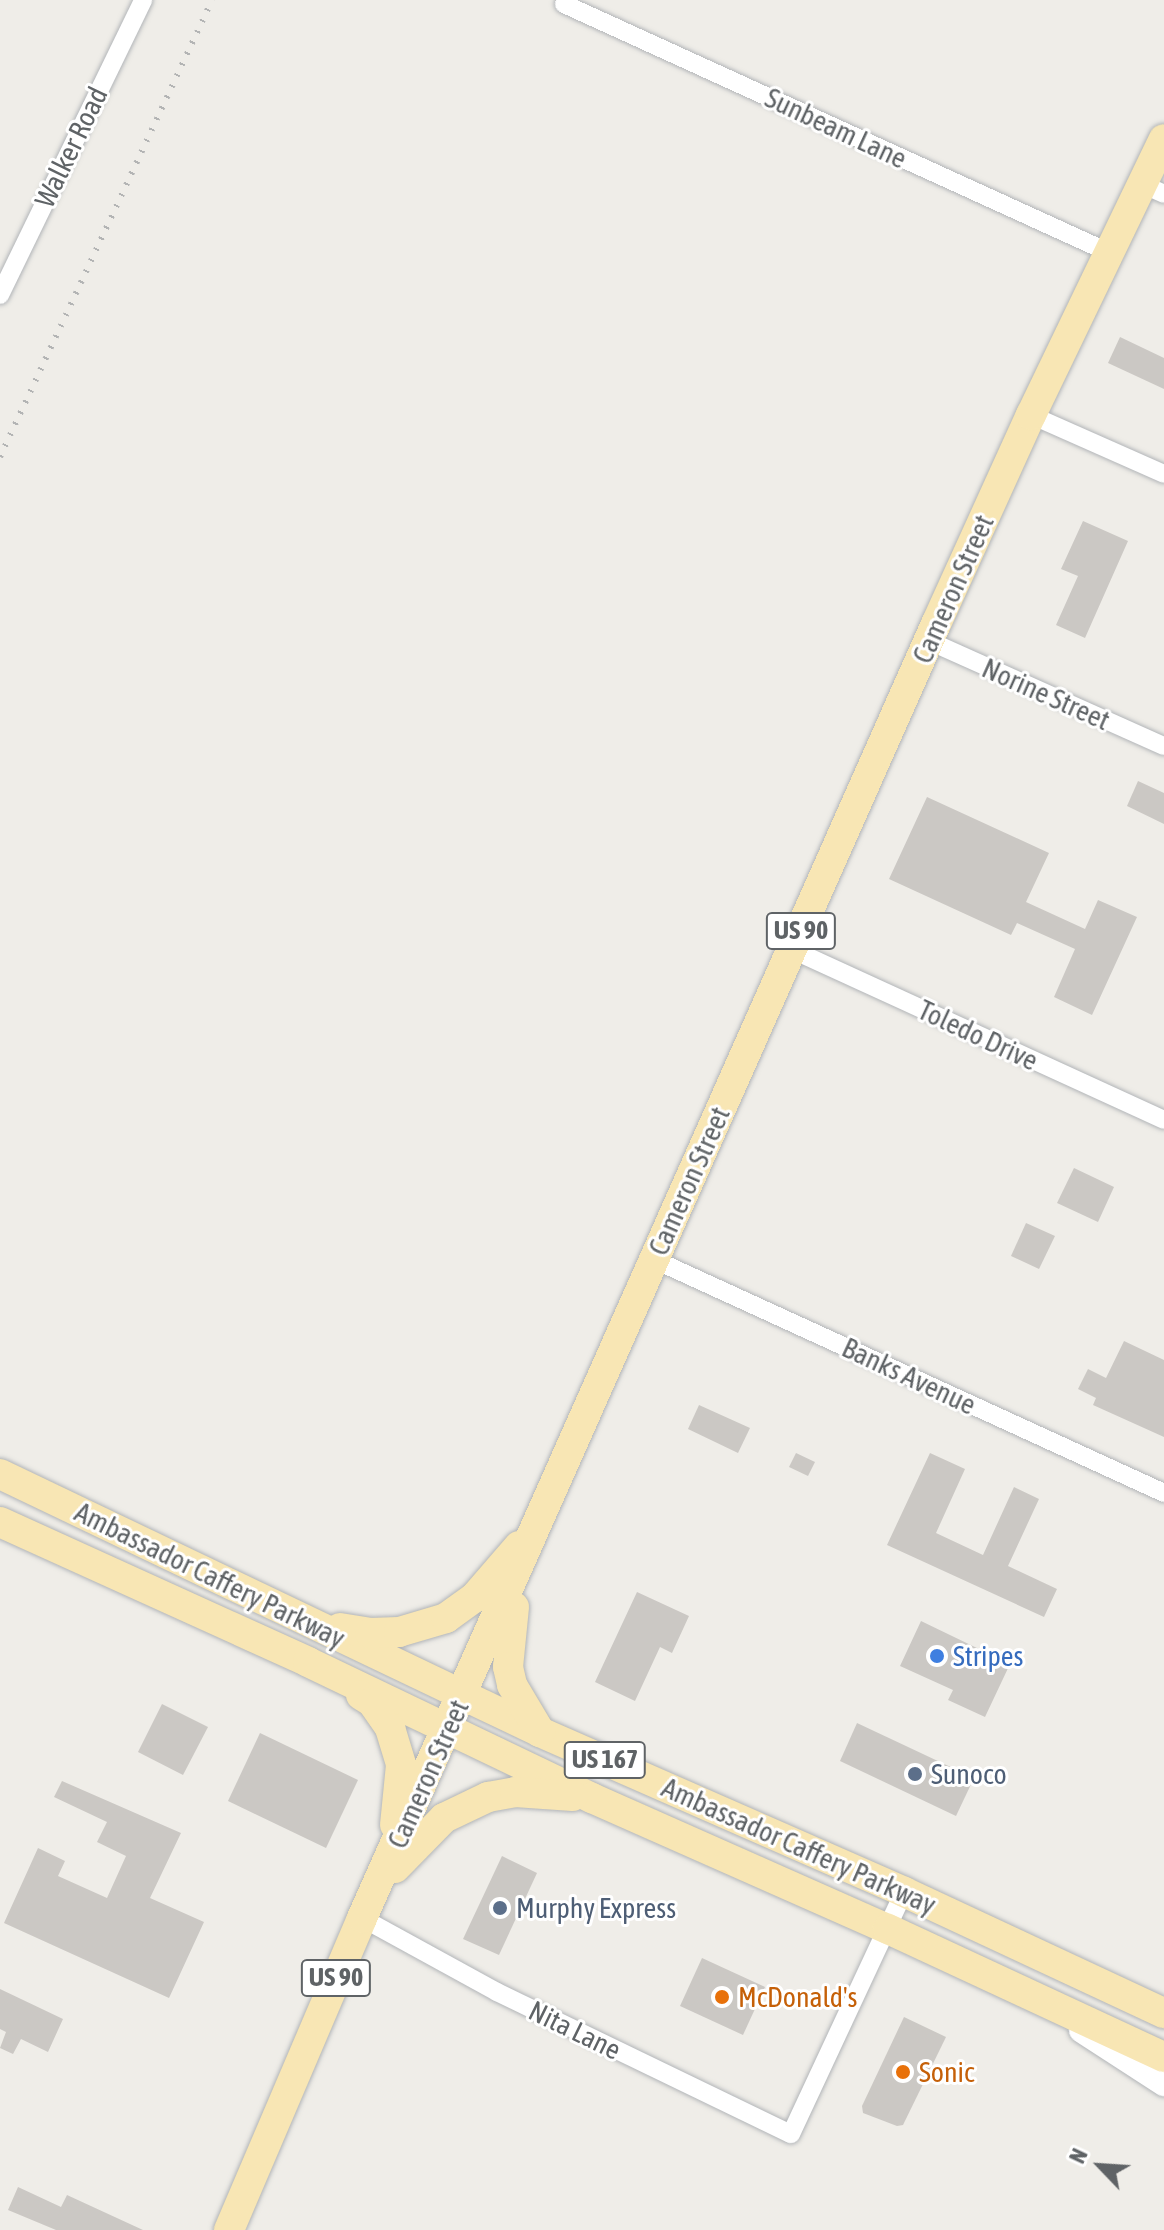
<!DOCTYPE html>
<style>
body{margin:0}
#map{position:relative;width:1164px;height:2230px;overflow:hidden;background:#efede8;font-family:"Asap Condensed",sans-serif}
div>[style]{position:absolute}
.building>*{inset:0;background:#cbc8c4}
.roads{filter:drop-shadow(0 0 2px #b2b5b8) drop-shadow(0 0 2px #b2b5b8)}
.minor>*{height:18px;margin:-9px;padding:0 9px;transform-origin:9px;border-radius:9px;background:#fff}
.secondary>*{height:26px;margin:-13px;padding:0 13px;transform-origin:13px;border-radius:13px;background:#fff}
.primary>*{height:30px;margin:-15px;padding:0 15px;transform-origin:15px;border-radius:15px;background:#f8e6b4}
.rail>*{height:6px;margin-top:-3px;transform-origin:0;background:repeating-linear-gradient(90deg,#b3b4b4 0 2px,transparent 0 12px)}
.dots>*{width:22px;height:22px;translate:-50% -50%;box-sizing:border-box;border:4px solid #fff;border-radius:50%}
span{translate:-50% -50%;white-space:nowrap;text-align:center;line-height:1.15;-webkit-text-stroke:6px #fff;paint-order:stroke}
.shield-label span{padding:2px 6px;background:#fff;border:2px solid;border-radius:6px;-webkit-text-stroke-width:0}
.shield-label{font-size:26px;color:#5f6366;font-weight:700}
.street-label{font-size:28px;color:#5f6366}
.shop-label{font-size:28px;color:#366cbe}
.left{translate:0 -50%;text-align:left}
.service-label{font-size:28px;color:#4e5e75}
.food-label{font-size:28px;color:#c56008}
.north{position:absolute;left:1060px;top:2126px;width:80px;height:80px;-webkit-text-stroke:6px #fff;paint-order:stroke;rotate:295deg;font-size:22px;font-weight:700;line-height:32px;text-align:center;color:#5f6366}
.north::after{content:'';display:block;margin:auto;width:28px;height:36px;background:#5f6366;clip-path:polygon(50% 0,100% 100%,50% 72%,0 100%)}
</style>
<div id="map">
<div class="building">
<div style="clip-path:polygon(1120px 337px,1164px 358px,1164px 389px,1108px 363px)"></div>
<div style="clip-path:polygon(1083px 521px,1128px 541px,1085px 638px,1056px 625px,1078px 576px,1061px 569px)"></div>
<div style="clip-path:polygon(1138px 781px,1164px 793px,1164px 824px,1127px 806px)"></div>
<div style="clip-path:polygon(927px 797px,1049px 853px,1026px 902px,1085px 929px,1098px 900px,1137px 917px,1092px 1015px,1054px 997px,1075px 949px,1017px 923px,1011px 935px,889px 879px)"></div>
<div style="clip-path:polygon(1074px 1168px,1114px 1187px,1098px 1222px,1057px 1203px)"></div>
<div style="clip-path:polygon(1026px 1223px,1055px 1236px,1039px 1269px,1011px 1256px)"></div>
<div style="clip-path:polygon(1124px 1341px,1164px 1360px,1164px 1437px,1093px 1405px,1096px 1398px,1078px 1389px,1088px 1369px,1106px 1378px)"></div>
<div style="clip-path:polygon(699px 1405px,750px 1428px,738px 1453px,688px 1429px)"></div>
<div style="clip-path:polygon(796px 1453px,815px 1462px,808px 1476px,789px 1467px)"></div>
<div style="clip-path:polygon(930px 1453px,965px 1469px,936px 1533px,983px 1555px,1014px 1487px,1039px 1499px,1008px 1566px,1057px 1589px,1044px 1617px,887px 1545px)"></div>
<div style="clip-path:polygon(637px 1592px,689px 1616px,672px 1653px,660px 1647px,635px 1701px,595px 1682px)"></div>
<div style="clip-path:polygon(921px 1621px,1010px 1664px,985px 1717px,948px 1700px,953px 1690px,900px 1666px)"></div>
<div style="clip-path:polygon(162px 1704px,208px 1727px,183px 1775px,138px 1752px)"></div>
<div style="clip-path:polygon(857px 1723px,974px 1778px,956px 1816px,840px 1761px)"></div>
<div style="clip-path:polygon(260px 1733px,358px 1780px,326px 1848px,228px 1801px)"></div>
<div style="clip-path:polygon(62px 1781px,181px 1833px,150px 1898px,204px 1922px,169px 1998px,4px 1923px,38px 1848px,65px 1861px,58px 1876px,107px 1898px,126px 1856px,97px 1842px,107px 1822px,54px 1797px)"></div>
<div style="clip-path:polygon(502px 1856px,537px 1873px,499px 1955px,463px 1939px)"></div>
<div style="clip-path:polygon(702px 1958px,765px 1987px,743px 2035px,680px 2006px)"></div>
<div style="clip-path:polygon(0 1989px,63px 2019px,48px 2052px,21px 2039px,13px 2054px,0 2048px,6px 2032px,0 2029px)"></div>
<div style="clip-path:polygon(904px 2017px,946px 2037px,903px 2125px,897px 2126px,863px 2113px,862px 2106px)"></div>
<div style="clip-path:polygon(18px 2187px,61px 2207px,67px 2195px,143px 2230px,56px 2230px,8px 2210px)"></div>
</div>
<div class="roads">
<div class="minor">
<div style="left:564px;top:4px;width:598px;rotate:24.51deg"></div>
<div style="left:1142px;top:184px;width:24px;rotate:24deg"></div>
<div style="left:0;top:295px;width:328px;rotate:-64.1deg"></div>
<div style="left:1031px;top:415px;width:145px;rotate:23.9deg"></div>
<div style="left:929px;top:641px;width:257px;rotate:24.1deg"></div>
<div style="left:793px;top:950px;width:408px;rotate:24.6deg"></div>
<div style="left:653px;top:1259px;width:562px;rotate:24.6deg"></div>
<div style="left:362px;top:1918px;width:154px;rotate:28.7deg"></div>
<div style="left:497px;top:1992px;width:326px;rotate:25.8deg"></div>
<div style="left:791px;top:2134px;width:267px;rotate:-65deg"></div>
</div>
<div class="secondary">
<div style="left:1082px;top:2030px;width:98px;rotate:32.9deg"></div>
</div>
<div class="primary">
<div style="left:0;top:1474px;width:598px;rotate:25.54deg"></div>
<div style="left:540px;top:1732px;width:398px;rotate:23.7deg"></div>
<div style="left:904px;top:1892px;width:287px;rotate:25deg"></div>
<div style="left:0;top:1522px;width:338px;rotate:24.4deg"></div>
<div style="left:308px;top:1662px;width:315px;rotate:25.6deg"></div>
<div style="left:592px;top:1798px;width:324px;rotate:23.9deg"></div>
<div style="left:888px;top:1929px;width:304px;rotate:24.9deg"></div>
<div style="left:514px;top:1607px;width:60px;rotate:95.7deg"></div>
<div style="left:508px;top:1667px;width:18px;rotate:77deg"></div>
<div style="left:512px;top:1685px;width:55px;rotate:59.2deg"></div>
<div style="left:340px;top:1628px;width:30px;rotate:9deg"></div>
<div style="left:370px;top:1633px;width:29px;rotate:-2deg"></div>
<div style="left:399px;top:1632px;width:49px;rotate:-16.6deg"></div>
<div style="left:446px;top:1618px;width:34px;rotate:-36deg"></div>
<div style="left:474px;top:1598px;width:69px;rotate:-49.1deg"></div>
<div style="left:361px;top:1695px;width:13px;rotate:32deg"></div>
<div style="left:372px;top:1702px;width:32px;rotate:55deg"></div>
<div style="left:390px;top:1728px;width:39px;rotate:73deg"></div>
<div style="left:401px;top:1765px;width:60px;rotate:95.7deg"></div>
<div style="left:395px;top:1868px;width:70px;rotate:-45.6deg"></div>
<div style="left:444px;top:1818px;width:49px;rotate:-25.5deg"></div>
<div style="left:488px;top:1797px;width:27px;rotate:-10deg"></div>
<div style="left:515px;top:1792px;width:58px;rotate:3.9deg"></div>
<div style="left:229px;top:2230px;width:339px;rotate:-66.9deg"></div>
<div style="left:362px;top:1918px;width:1416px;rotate:-66.08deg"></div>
<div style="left:936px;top:624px;width:230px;rotate:-65.6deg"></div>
<div style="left:1031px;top:415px;width:306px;rotate:-64.3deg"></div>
</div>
</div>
<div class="rail">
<div style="left:0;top:457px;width:504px;rotate:-65.11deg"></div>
</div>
<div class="dots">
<div style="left:937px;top:1656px;background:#3f7fe0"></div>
<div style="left:915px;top:1774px;background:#5c6f8a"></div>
<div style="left:500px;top:1908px;background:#5c6f8a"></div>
<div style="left:722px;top:1997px;background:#e8710a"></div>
<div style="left:903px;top:2072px;background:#e8710a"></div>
</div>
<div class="shield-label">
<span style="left:801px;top:931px">US 90</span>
<span style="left:605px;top:1760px">US 167</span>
<span style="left:336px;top:1978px">US 90</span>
</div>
<div class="street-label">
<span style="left:836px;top:128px;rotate:25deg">Sunbeam Lane</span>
<span style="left:71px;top:147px;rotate:-64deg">Walker Road</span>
<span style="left:953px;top:589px;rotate:-66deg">Cameron Street</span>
<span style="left:1046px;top:694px;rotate:24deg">Norine Street</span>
<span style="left:978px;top:1035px;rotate:25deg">Toledo Drive</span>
<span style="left:689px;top:1181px;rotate:-66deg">Cameron Street</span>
<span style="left:909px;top:1376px;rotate:25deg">Banks Avenue</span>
<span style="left:210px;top:1575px;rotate:26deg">Ambassador Caffery Parkway</span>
<span style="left:428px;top:1774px;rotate:-66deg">Cameron Street</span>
<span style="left:799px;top:1846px;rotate:24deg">Ambassador Caffery Parkway</span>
<span style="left:575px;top:2030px;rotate:26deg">Nita Lane</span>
</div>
<div class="shop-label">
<span class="left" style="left:953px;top:1656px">Stripes</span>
</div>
<div class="service-label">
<span class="left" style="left:931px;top:1774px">Sunoco</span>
<span class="left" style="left:516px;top:1908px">Murphy Express</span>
</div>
<div class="food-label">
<span class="left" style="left:738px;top:1997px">McDonald's</span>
<span class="left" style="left:919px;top:2072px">Sonic</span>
</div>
<div class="north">N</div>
</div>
